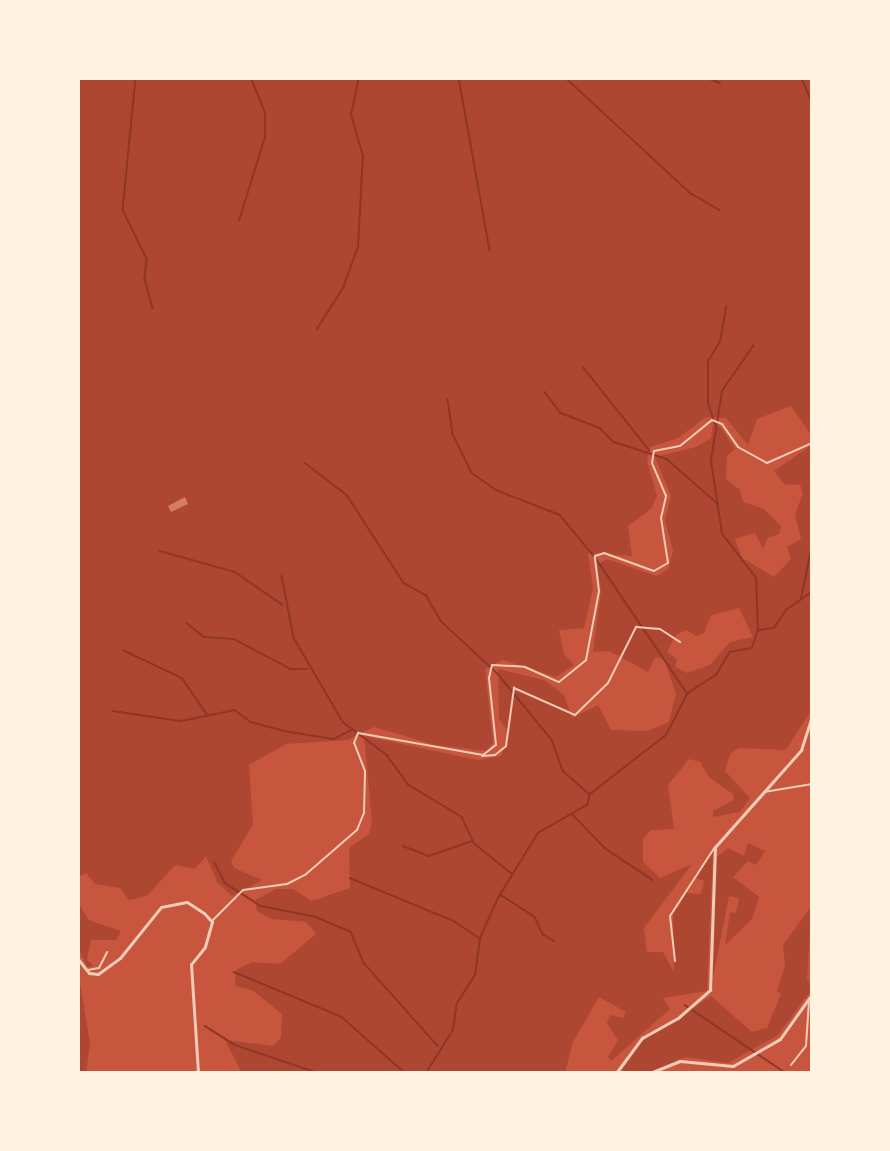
<!DOCTYPE html>
<style>
body{margin:0}
#map{position:relative;width:890px;height:1151px;overflow:hidden;background:#c8553d;font-family:"Fira Sans Condensed",sans-serif}
div>[style]{position:absolute}
.green>*{inset:0;background:#ae4732}
.stream>*{height:1.5px;margin:-0.75px;padding:0 0.75px;transform-origin:0.75px;border-radius:0.75px;background:#8f3625}
.building>*{inset:0;background:#d67c66}
.minor>*{height:2px;margin:-1px;padding:0 1px;transform-origin:1px;border-radius:1px;background:#f1ccb7}
.tertiary>*{height:3px;margin:-1.5px;padding:0 1.5px;transform-origin:1.5px;border-radius:1.5px;background:#f1ccb7}
span{translate:-50% -50%;white-space:nowrap;text-align:center;line-height:1.15;-webkit-text-stroke:4.5px #fff3e0;paint-order:stroke}
.frame{position:absolute;inset:0;border:80px solid #fff3e0;pointer-events:none}
</style>
<div id="map">
<div class="green">
<div style="clip-path:polygon(78px 78px,812px 78px,812px 436px,791px 406px,757px 419px,748px 445px,726px 418px,706px 417px,678px 438px,650px 447px,647px 461px,657px 496px,651px 509px,628px 526px,632px 556px,588px 553px,593px 588px,584px 628px,559px 630px,564px 654px,574px 665px,556px 677px,503px 660px,485px 669px,493px 742px,487px 751px,435px 745px,374px 727px,348px 740px,286px 744px,249px 765px,253px 825px,231px 861px,234px 868px,262px 880px,232px 896px,217px 882px,206px 856px,195px 869px,175px 865px,147px 896px,129px 900px,120px 888px,95px 884px,86px 873px,78px 877px)"></div>
<div style="clip-path:polygon(evenodd,713px 425px,721px 427px,735px 449px,727px 456px,726px 479px,740px 490px,743px 502px,764px 509px,781px 526px,779px 534px,767px 538px,763px 549px,755px 533px,735px 539px,742px 558px,774px 577px,791px 559px,787px 547px,801px 539px,795px 515px,803px 493px,800px 485px,784px 484px,774px 471px,812px 445px,812px 709px,786px 750px,739px 748px,730px 754px,725px 771px,750px 798px,740px 812px,713px 817px,713px 811px,734px 800px,733px 794px,709px 777px,700px 762px,689px 759px,668px 785px,674px 829px,651px 830px,643px 839px,643px 862px,660px 878px,692px 864px,644px 928px,647px 952px,663px 952px,674px 972px,673px 915px,686px 893px,701px 894px,704px 881px,694px 877px,713px 853px,707px 991px,663px 998px,670px 1009px,611px 1061px,608px 1057px,618px 1040px,607px 1023px,610px 1015px,623px 1018px,626px 1012px,599px 997px,573px 1042px,565px 1073px,242px 1073px,225px 1040px,274px 1046px,281px 1037px,282px 1014px,252px 990px,235px 986px,236px 970px,252px 962px,280px 964px,316px 934px,306px 922px,272px 919px,257px 911px,255px 900px,276px 889px,293px 889px,312px 901px,350px 888px,349px 848px,369px 834px,372px 822px,364px 736px,478px 760px,501px 756px,509px 733px,499px 719px,498px 669px,544px 680px,564px 695px,572px 718px,598px 705px,611px 730px,647px 731px,669px 722px,676px 694px,664px 659px,655px 657px,648px 672px,609px 651px,593px 652px,601px 590px,597px 565px,607px 559px,657px 576px,668px 569px,673px 551px,665px 520px,671px 496px,655px 457px,696px 447px,711px 438px,713px 425px,739px 608px,753px 637px,730px 642px,710px 665px,687px 673px,675px 667px,677px 659px,667px 652px,676px 635px,686px 630px,696px 636px,704px 633px,711px 615px,739px 608px)"></div>
<div style="clip-path:polygon(748px 843px,765px 851px,756px 865px,748px 861px,733px 877px,759px 897px,752px 919px,725px 945px,730px 912px,736px 913px,739px 898px,729px 896px,713px 978px,717px 857px,728px 848px,744px 856px)"></div>
<div style="clip-path:polygon(78px 903px,89px 920px,121px 931px,116px 940px,91px 940px,87px 959px,93px 966px,87px 967px,78px 947px)"></div>
<div style="clip-path:polygon(812px 905px,807px 978px,812px 989px,778px 1035px,728px 1063px,686px 1057px,647px 1073px,620px 1073px,642px 1041px,711px 996px,752px 1032px,767px 1028px,781px 994px,777px 991px,785px 966px,783px 945px)"></div>
<div style="clip-path:polygon(78px 971px,90px 1044px,86px 1073px,78px 1073px)"></div>
</div>
<div class="stream">
<div style="left:136px;top:78px;width:133px;rotate:95.6deg"></div>
<div style="left:123px;top:210px;width:55px;rotate:63.9deg"></div>
<div style="left:147px;top:259px;width:20px;rotate:96deg"></div>
<div style="left:145px;top:279px;width:30px;rotate:75deg"></div>
<div style="left:459px;top:78px;width:175px;rotate:79.8deg"></div>
<div style="left:566px;top:78px;width:169px;rotate:42.8deg"></div>
<div style="left:690px;top:193px;width:34px;rotate:30deg"></div>
<div style="left:708px;top:78px;width:13px;rotate:23deg"></div>
<div style="left:802px;top:78px;width:26px;rotate:67deg"></div>
<div style="left:239px;top:221px;width:88px;rotate:-72.8deg"></div>
<div style="left:265px;top:137px;width:24px;rotate:-90deg"></div>
<div style="left:265px;top:113px;width:38px;rotate:-112deg"></div>
<div style="left:317px;top:329px;width:49px;rotate:-57.6deg"></div>
<div style="left:343px;top:288px;width:44px;rotate:-69.9deg"></div>
<div style="left:358px;top:247px;width:91px;rotate:-86.9deg"></div>
<div style="left:363px;top:156px;width:43px;rotate:-106.3deg"></div>
<div style="left:351px;top:115px;width:38px;rotate:-78deg"></div>
<div style="left:583px;top:367px;width:107px;rotate:51.4deg"></div>
<div style="left:545px;top:392px;width:26px;rotate:53deg"></div>
<div style="left:561px;top:413px;width:42px;rotate:21deg"></div>
<div style="left:600px;top:428px;width:20px;rotate:45deg"></div>
<div style="left:614px;top:442px;width:56px;rotate:17.8deg"></div>
<div style="left:667px;top:459px;width:67px;rotate:41.3deg"></div>
<div style="left:448px;top:399px;width:35px;rotate:82deg"></div>
<div style="left:453px;top:434px;width:43px;rotate:64deg"></div>
<div style="left:472px;top:473px;width:29px;rotate:35deg"></div>
<div style="left:496px;top:490px;width:69px;rotate:21.3deg"></div>
<div style="left:560px;top:515px;width:53px;rotate:50.3deg"></div>
<div style="left:715px;top:425px;width:22px;rotate:-108deg"></div>
<div style="left:708px;top:404px;width:43px;rotate:-90deg"></div>
<div style="left:708px;top:361px;width:22px;rotate:-58deg"></div>
<div style="left:720px;top:342px;width:36px;rotate:-80deg"></div>
<div style="left:305px;top:463px;width:53px;rotate:37.3deg"></div>
<div style="left:347px;top:495px;width:105px;rotate:57.1deg"></div>
<div style="left:404px;top:583px;width:25px;rotate:29deg"></div>
<div style="left:426px;top:595px;width:30px;rotate:60deg"></div>
<div style="left:441px;top:621px;width:78px;rotate:42.9deg"></div>
<div style="left:498px;top:674px;width:85px;rotate:50.7deg"></div>
<div style="left:552px;top:740px;width:33px;rotate:70deg"></div>
<div style="left:563px;top:771px;width:35px;rotate:41deg"></div>
<div style="left:812px;top:519px;width:21px;rotate:90deg"></div>
<div style="left:160px;top:551px;width:78px;rotate:15.6deg"></div>
<div style="left:235px;top:572px;width:58px;rotate:34.5deg"></div>
<div style="left:597px;top:560px;width:161px;rotate:55.9deg"></div>
<div style="left:282px;top:576px;width:63px;rotate:79deg"></div>
<div style="left:294px;top:638px;width:97px;rotate:59.7deg"></div>
<div style="left:343px;top:722px;width:55px;rotate:36.9deg"></div>
<div style="left:387px;top:755px;width:37px;rotate:54deg"></div>
<div style="left:409px;top:785px;width:62px;rotate:31.1deg"></div>
<div style="left:462px;top:817px;width:29px;rotate:65deg"></div>
<div style="left:474px;top:843px;width:48px;rotate:39deg"></div>
<div style="left:801px;top:599px;width:55px;rotate:-78.5deg"></div>
<div style="left:187px;top:623px;width:22px;rotate:39deg"></div>
<div style="left:204px;top:637px;width:30px;rotate:4deg"></div>
<div style="left:234px;top:639px;width:64px;rotate:27.8deg"></div>
<div style="left:291px;top:669px;width:16px"></div>
<div style="left:759px;top:630px;width:15px;rotate:-8deg"></div>
<div style="left:774px;top:628px;width:22px;rotate:-56deg"></div>
<div style="left:786px;top:610px;width:32px;rotate:-35deg"></div>
<div style="left:123px;top:650px;width:65px;rotate:25.4deg"></div>
<div style="left:182px;top:678px;width:44px;rotate:55.2deg"></div>
<div style="left:113px;top:711px;width:69px;rotate:8.4deg"></div>
<div style="left:181px;top:721px;width:55px;rotate:-11.5deg"></div>
<div style="left:235px;top:710px;width:20px;rotate:37deg"></div>
<div style="left:251px;top:722px;width:34px;rotate:15deg"></div>
<div style="left:284px;top:731px;width:51px;rotate:9.1deg"></div>
<div style="left:334px;top:739px;width:20px;rotate:-27deg"></div>
<div style="left:573px;top:815px;width:47px;rotate:45.9deg"></div>
<div style="left:606px;top:849px;width:56px;rotate:33.4deg"></div>
<div style="left:403px;top:846px;width:28px;rotate:21deg"></div>
<div style="left:429px;top:856px;width:46px;rotate:-19.2deg"></div>
<div style="left:215px;top:863px;width:22px;rotate:63deg"></div>
<div style="left:225px;top:883px;width:43px;rotate:32.6deg"></div>
<div style="left:261px;top:906px;width:56px;rotate:11.3deg"></div>
<div style="left:316px;top:917px;width:38px;rotate:23deg"></div>
<div style="left:351px;top:932px;width:34px;rotate:67deg"></div>
<div style="left:364px;top:963px;width:111px;rotate:48.3deg"></div>
<div style="left:350px;top:878px;width:113px;rotate:22.5deg"></div>
<div style="left:454px;top:921px;width:30px;rotate:34deg"></div>
<div style="left:501px;top:895px;width:40px;rotate:32.9deg"></div>
<div style="left:535px;top:917px;width:19px;rotate:65deg"></div>
<div style="left:543px;top:934px;width:13px;rotate:32deg"></div>
<div style="left:234px;top:972px;width:117px;rotate:22.6deg"></div>
<div style="left:342px;top:1017px;width:84px;rotate:41.6deg"></div>
<div style="left:685px;top:1005px;width:122px;rotate:34deg"></div>
<div style="left:205px;top:1026px;width:36px;rotate:32deg"></div>
<div style="left:235px;top:1045px;width:88px;rotate:18.6deg"></div>
<div style="left:657px;top:1072px;width:1px;rotate:90deg"></div>
<div style="left:426px;top:1073px;width:51px;rotate:-57.9deg"></div>
<div style="left:453px;top:1030px;width:27px;rotate:-82deg"></div>
<div style="left:457px;top:1003px;width:33px;rotate:-57deg"></div>
<div style="left:475px;top:975px;width:37px;rotate:-82deg"></div>
<div style="left:480px;top:938px;width:44px;rotate:-65.8deg"></div>
<div style="left:498px;top:898px;width:76px;rotate:-58.4deg"></div>
<div style="left:538px;top:833px;width:56px;rotate:-29.7deg"></div>
<div style="left:587px;top:805px;width:11px;rotate:-75deg"></div>
<div style="left:590px;top:794px;width:96px;rotate:-37.8deg"></div>
<div style="left:666px;top:735px;width:47px;rotate:-62.4deg"></div>
<div style="left:688px;top:693px;width:33px;rotate:-33deg"></div>
<div style="left:716px;top:675px;width:27px;rotate:-59deg"></div>
<div style="left:730px;top:652px;width:22px;rotate:-10deg"></div>
<div style="left:752px;top:648px;width:19px;rotate:-72deg"></div>
<div style="left:758px;top:630px;width:52px;rotate:-92.2deg"></div>
<div style="left:756px;top:578px;width:56px;rotate:-127.7deg"></div>
<div style="left:722px;top:534px;width:74px;rotate:-98.6deg"></div>
<div style="left:711px;top:461px;width:71px;rotate:-81.1deg"></div>
<div style="left:722px;top:391px;width:55px;rotate:-55.4deg"></div>
</div>
<div class="building">
<div style="clip-path:polygon(185px 497px,188px 504px,171px 512px,168px 506px)"></div>
</div>
<div class="minor">
<div style="left:482px;top:756px;width:13px;rotate:-4deg"></div>
<div style="left:495px;top:755px;width:14px;rotate:-39deg"></div>
<div style="left:506px;top:746px;width:59px;rotate:-82.1deg"></div>
<div style="left:514px;top:688px;width:67px;rotate:23.9deg"></div>
<div style="left:575px;top:715px;width:46px;rotate:-44.1deg"></div>
<div style="left:608px;top:683px;width:63px;rotate:-63.4deg"></div>
<div style="left:636px;top:627px;width:24px;rotate:5deg"></div>
<div style="left:660px;top:629px;width:24px;rotate:33deg"></div>
<div style="left:764px;top:792px;width:49px;rotate:-9.5deg"></div>
<div style="left:212px;top:921px;width:44px;rotate:-45deg"></div>
<div style="left:243px;top:890px;width:44px;rotate:-7.8deg"></div>
<div style="left:287px;top:884px;width:20px;rotate:-27deg"></div>
<div style="left:305px;top:875px;width:69px;rotate:-40.9deg"></div>
<div style="left:357px;top:830px;width:18px;rotate:-68deg"></div>
<div style="left:364px;top:813px;width:42px;rotate:-88.6deg"></div>
<div style="left:365px;top:771px;width:30px;rotate:-111deg"></div>
<div style="left:354px;top:743px;width:11px;rotate:-68deg"></div>
<div style="left:358px;top:733px;width:127px;rotate:10deg"></div>
<div style="left:483px;top:755px;width:16px;rotate:-38deg"></div>
<div style="left:496px;top:745px;width:67px;rotate:-96deg"></div>
<div style="left:489px;top:678px;width:13px;rotate:-77deg"></div>
<div style="left:492px;top:665px;width:33px;rotate:3deg"></div>
<div style="left:525px;top:667px;width:37px;rotate:24deg"></div>
<div style="left:559px;top:682px;width:35px;rotate:-39deg"></div>
<div style="left:586px;top:660px;width:70px;rotate:-79.3deg"></div>
<div style="left:599px;top:591px;width:35px;rotate:-97deg"></div>
<div style="left:595px;top:556px;width:9px;rotate:-18deg"></div>
<div style="left:604px;top:553px;width:53px;rotate:19.8deg"></div>
<div style="left:654px;top:571px;width:16px;rotate:-30deg"></div>
<div style="left:668px;top:563px;width:46px;rotate:-98.8deg"></div>
<div style="left:661px;top:518px;width:23px;rotate:-77deg"></div>
<div style="left:666px;top:496px;width:36px;rotate:-113deg"></div>
<div style="left:652px;top:463px;width:12px;rotate:-81deg"></div>
<div style="left:654px;top:451px;width:26px;rotate:-11deg"></div>
<div style="left:680px;top:446px;width:41px;rotate:-39.1deg"></div>
<div style="left:712px;top:420px;width:11px;rotate:22deg"></div>
<div style="left:722px;top:424px;width:28px;rotate:55deg"></div>
<div style="left:738px;top:447px;width:33px;rotate:29deg"></div>
<div style="left:767px;top:463px;width:49px;rotate:-24deg"></div>
<div style="left:675px;top:961px;width:45px;rotate:-96.3deg"></div>
<div style="left:670px;top:916px;width:82px;rotate:-56.9deg"></div>
<div style="left:88px;top:970px;width:11px;rotate:-10deg"></div>
<div style="left:99px;top:968px;width:18px;rotate:-63deg"></div>
<div style="left:791px;top:1065px;width:24px;rotate:-52deg"></div>
<div style="left:806px;top:1046px;width:45px;rotate:-86.2deg"></div>
</div>
<div class="tertiary">
<div style="left:78px;top:959px;width:18px;rotate:52deg"></div>
<div style="left:89px;top:973px;width:9px;rotate:6deg"></div>
<div style="left:98px;top:974px;width:27px;rotate:-36deg"></div>
<div style="left:120px;top:958px;width:65px;rotate:-51.2deg"></div>
<div style="left:161px;top:907px;width:26px;rotate:-11deg"></div>
<div style="left:187px;top:902px;width:20px;rotate:33deg"></div>
<div style="left:204px;top:913px;width:12px;rotate:48deg"></div>
<div style="left:212px;top:922px;width:26px;rotate:106deg"></div>
<div style="left:205px;top:947px;width:22px;rotate:129deg"></div>
<div style="left:191px;top:964px;width:109px;rotate:86.3deg"></div>
<div style="left:616px;top:1073px;width:44px;rotate:-53.4deg"></div>
<div style="left:642px;top:1038px;width:41px;rotate:-29.1deg"></div>
<div style="left:678px;top:1018px;width:43px;rotate:-41.2deg"></div>
<div style="left:710px;top:990px;width:143px;rotate:-88deg"></div>
<div style="left:715px;top:847px;width:130px;rotate:-48.4deg"></div>
<div style="left:801px;top:750px;width:36px;rotate:-72deg"></div>
<div style="left:650px;top:1073px;width:32px;rotate:-22deg"></div>
<div style="left:680px;top:1061px;width:53px;rotate:5.4deg"></div>
<div style="left:733px;top:1066px;width:54px;rotate:-29.9deg"></div>
<div style="left:780px;top:1039px;width:55px;rotate:-54.6deg"></div>
</div>
<div class="frame"></div>
</div>
